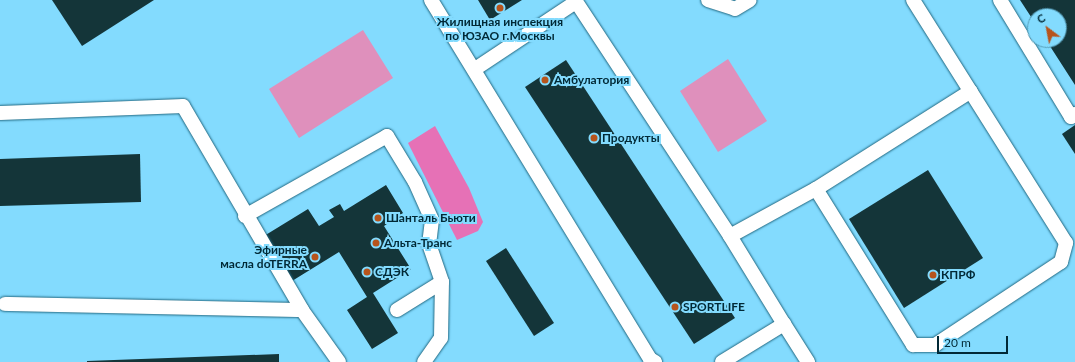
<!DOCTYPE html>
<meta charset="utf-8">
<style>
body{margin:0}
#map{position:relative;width:1075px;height:362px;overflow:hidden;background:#83dbfe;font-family:Lato,sans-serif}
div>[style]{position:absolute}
.green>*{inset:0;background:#df90bc}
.forest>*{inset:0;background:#e671b6}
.building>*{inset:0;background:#143539}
.roads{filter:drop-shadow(0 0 1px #226881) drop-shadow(0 0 1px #226881)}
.service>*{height:14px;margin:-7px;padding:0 7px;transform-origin:7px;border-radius:7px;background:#fff}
.dots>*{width:11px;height:11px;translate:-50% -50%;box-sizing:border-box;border:2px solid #83dbfe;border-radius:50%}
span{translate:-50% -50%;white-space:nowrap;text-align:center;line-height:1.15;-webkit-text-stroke:4px #83dbfe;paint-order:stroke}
.poi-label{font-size:12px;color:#012936;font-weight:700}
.left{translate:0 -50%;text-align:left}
.right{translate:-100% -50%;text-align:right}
.north{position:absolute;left:1027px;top:8px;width:40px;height:40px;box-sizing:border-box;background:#83dbfe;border:1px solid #4f94ae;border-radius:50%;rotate:328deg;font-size:11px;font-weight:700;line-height:16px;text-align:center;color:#012936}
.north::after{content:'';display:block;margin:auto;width:14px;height:18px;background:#b7541c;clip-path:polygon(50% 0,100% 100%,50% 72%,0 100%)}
.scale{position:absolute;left:937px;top:336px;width:71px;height:18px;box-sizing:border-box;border:2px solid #012936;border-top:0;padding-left:5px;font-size:12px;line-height:14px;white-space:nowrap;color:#012936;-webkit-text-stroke:3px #83dbfe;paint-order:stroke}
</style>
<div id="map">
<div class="green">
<div style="clip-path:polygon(363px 30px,393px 78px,299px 138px,269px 89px)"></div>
<div style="clip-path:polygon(728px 59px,767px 121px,718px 152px,680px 91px)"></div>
</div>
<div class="forest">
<div style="clip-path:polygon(435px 126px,469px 188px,483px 222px,478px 231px,457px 240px,408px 143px)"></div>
</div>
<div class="building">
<div style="clip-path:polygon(52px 0,154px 0,82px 46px)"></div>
<div style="clip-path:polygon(478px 0,522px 0,490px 20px)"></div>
<div style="clip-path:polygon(1020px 0,1075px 0,1075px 85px,1046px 40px,1059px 40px,1059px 16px,1035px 16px,1035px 23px)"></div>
<div style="clip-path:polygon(566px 60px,735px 318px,694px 344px,525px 87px)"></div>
<div style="clip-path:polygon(1075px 125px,1075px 154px,1062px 134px)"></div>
<div style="clip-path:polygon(140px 154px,141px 202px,0 206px,0 159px)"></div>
<div style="clip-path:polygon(928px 170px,983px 258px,904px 308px,849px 219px)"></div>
<div style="clip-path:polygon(386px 185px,403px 213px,384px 226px,411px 269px,373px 293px,398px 333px,372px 349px,347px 310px,367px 297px,339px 252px,292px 281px,264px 236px,308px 209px,319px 226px,334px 217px,329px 210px,340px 204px,344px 211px)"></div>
<div style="clip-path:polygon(506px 248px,554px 323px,534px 336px,486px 261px)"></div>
<div style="clip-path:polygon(279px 354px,279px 362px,87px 362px,87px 361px)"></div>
</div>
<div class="roads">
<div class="service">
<div style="left:431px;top:0;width:421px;rotate:58.6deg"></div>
<div style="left:650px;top:359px;width:6px;rotate:31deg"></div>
<div style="left:575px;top:0;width:282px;rotate:56.7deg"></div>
<div style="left:730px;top:236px;width:103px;rotate:58.5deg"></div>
<div style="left:708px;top:0;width:28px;rotate:18deg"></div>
<div style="left:735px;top:9px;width:17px;rotate:-31deg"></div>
<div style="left:1000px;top:0;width:137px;rotate:58.7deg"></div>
<div style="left:1071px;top:117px;width:5px;rotate:-37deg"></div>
<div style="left:475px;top:69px;width:121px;rotate:-33.6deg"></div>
<div style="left:0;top:113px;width:183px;rotate:-2.2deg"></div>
<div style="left:183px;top:106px;width:236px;rotate:59.7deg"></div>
<div style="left:302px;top:310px;width:64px;rotate:54.6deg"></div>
<div style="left:816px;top:189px;width:184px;rotate:58.1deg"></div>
<div style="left:913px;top:345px;width:22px"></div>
<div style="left:935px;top:345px;width:151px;rotate:-33.4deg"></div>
<div style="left:1061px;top:262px;width:20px;rotate:-75deg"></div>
<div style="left:1066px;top:243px;width:287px;rotate:-122.2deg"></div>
<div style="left:245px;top:216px;width:163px;rotate:-29.4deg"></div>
<div style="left:387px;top:136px;width:54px;rotate:58.7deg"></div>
<div style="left:415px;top:182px;width:42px;rotate:65.9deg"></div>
<div style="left:432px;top:220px;width:24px;rotate:97deg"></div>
<div style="left:429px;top:244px;width:40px;rotate:71.1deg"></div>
<div style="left:442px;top:282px;width:53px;rotate:148.1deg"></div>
<div style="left:730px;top:236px;width:98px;rotate:-28.7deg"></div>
<div style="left:816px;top:189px;width:183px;rotate:-32.3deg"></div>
<div style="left:5px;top:304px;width:297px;rotate:1.2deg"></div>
<div style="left:424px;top:362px;width:29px;rotate:-55deg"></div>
<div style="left:441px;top:338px;width:56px;rotate:-89deg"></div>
<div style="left:722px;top:362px;width:73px;rotate:-31.5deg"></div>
<div style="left:784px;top:324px;width:45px;rotate:57.7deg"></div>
</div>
</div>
<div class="dots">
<div style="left:500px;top:8px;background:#b7541c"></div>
<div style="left:545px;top:80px;background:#b7541c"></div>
<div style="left:594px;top:138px;background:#b7541c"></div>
<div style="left:378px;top:218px;background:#b7541c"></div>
<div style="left:376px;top:243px;background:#b7541c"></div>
<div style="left:315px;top:257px;background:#b7541c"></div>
<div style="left:367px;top:272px;background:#b7541c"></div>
<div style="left:933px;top:275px;background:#b7541c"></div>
<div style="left:675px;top:307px;background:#b7541c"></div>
</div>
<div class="poi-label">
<span style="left:500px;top:29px">Жилищная инспекция<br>по ЮЗАО г.Москвы</span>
<span class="left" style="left:554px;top:80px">Амбулатория</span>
<span class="left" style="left:602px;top:138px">Продукты</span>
<span class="left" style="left:386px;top:218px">Шанталь Бьюти</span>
<span class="left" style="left:384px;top:243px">Альта-Транс</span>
<span class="right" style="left:307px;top:257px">Эфирные<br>масла doTERRA</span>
<span class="left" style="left:375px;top:272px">СДЭК</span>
<span class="left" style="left:941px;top:275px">КПРФ</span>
<span class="left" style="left:683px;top:307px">SPORTLIFE</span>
</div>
<div class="north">С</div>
<div class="scale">20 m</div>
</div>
